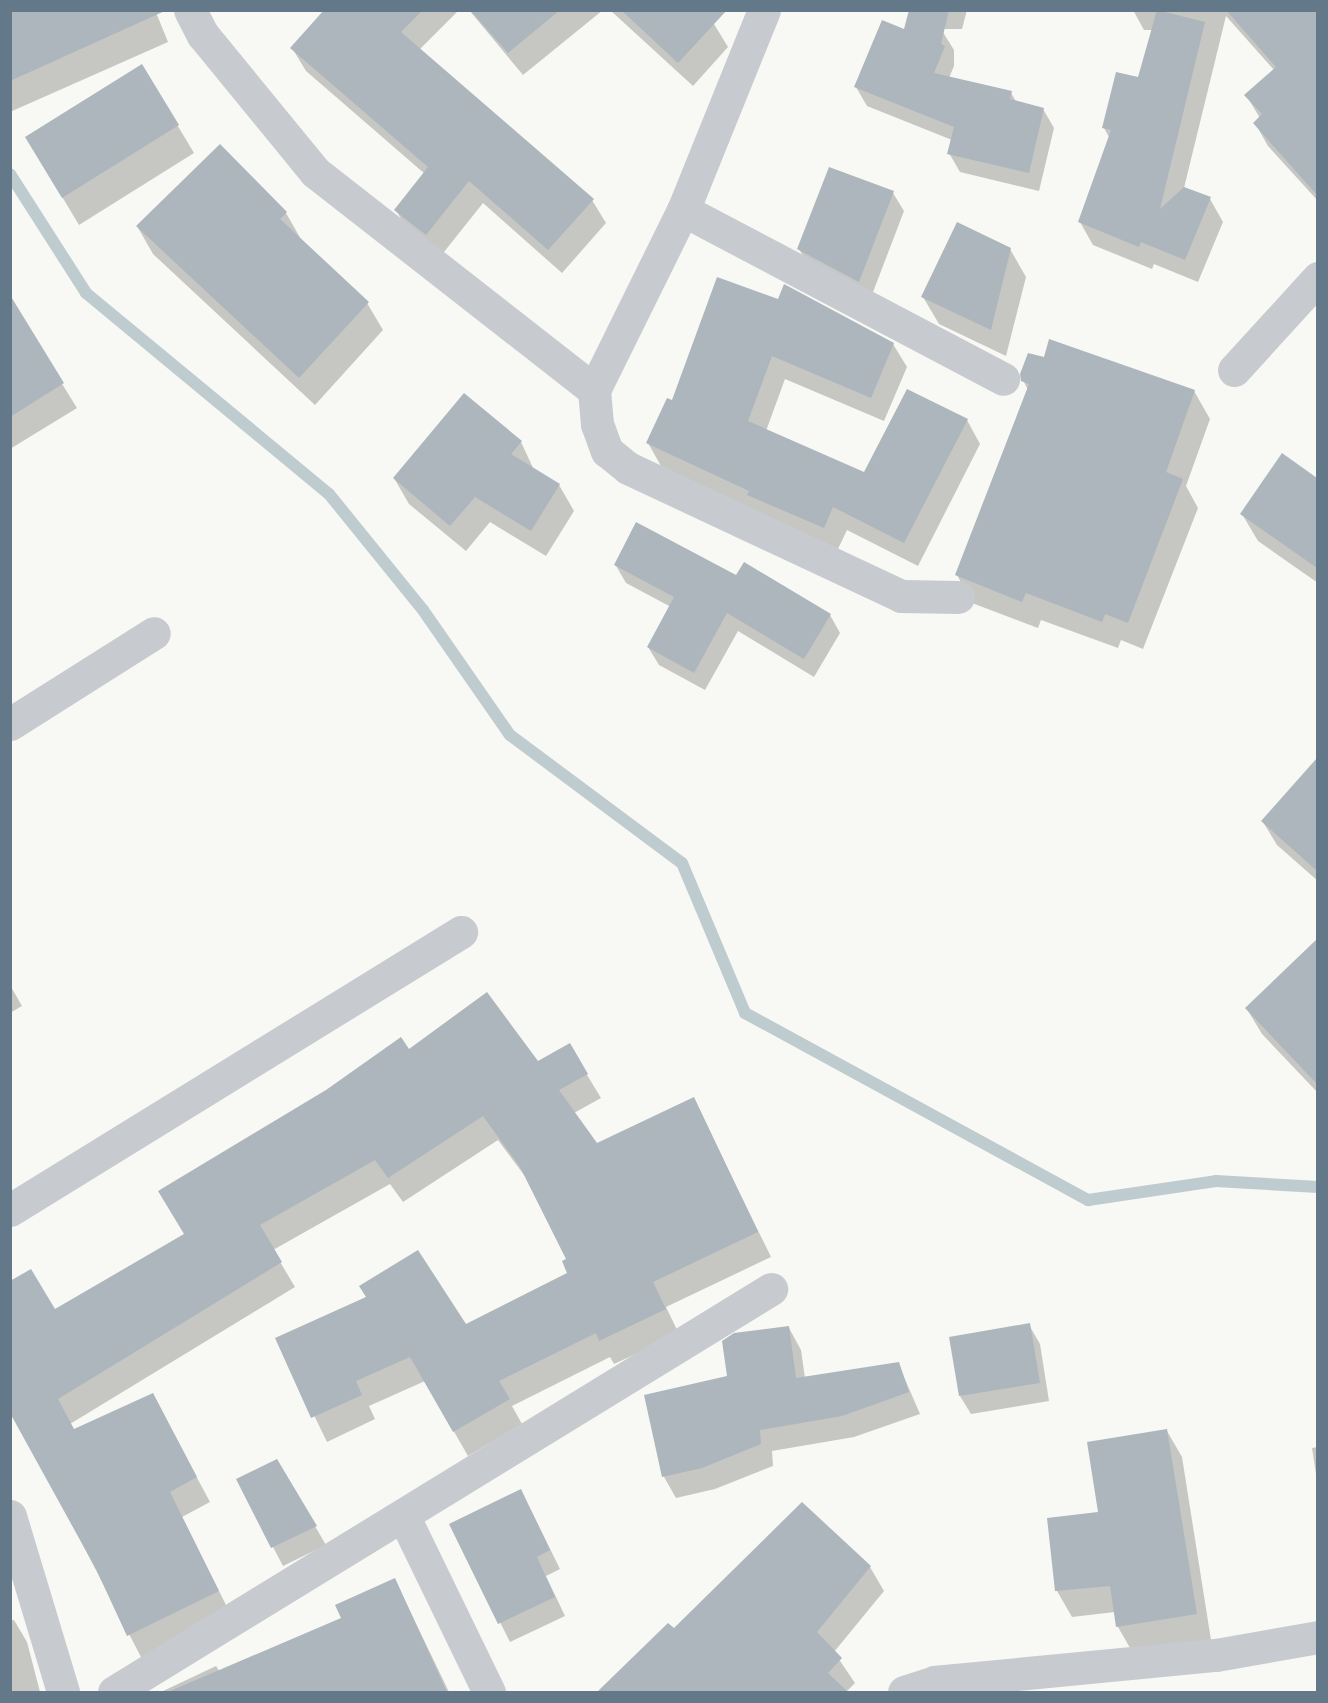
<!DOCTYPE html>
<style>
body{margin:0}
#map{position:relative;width:1328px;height:1703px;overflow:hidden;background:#f8f8f4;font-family:Ubuntu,sans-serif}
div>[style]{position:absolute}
.shadow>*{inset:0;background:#0003}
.stream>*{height:12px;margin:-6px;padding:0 6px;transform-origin:6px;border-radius:6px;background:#becbcf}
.building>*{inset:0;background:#acb6bc}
.minor>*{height:33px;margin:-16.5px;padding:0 16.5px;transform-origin:16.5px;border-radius:16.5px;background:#c7cbcf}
span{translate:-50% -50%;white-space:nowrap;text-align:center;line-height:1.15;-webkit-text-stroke:6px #fff;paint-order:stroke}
.frame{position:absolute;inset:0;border:12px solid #637989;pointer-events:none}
</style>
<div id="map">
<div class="shadow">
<div style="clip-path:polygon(10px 10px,155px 10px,168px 42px,10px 112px)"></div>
<div style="clip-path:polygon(326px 10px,459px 10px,419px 50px,592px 200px,606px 223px,562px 273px,483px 203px,440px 257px,409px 233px,396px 210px,425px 174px,306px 71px,292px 48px)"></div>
<div style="clip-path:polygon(469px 10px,603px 10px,523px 75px)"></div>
<div style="clip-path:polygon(610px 10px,700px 10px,714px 24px,728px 47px,693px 86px)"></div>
<div style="clip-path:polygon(914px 10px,967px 10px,962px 29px,941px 29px,954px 50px,954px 66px,949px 78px,1011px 93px,1017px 103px,1043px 109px,1054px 128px,1039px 191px,960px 172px,949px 153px,952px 140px,867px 106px,856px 87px,905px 31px)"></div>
<div style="clip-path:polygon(1133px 10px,1318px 10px,1318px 201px,1268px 146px,1255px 123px,1260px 118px,1246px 95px,1274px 70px,1226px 16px,1184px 188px,1210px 199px,1223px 222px,1198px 282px,1154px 264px,1152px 269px,1093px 245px,1080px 222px,1110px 139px,1104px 128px,1139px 79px,1153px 30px,1144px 30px)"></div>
<div style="clip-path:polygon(142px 66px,194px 153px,79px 225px,43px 165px)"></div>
<div style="clip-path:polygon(220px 146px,286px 213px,302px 241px,367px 303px,383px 330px,315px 405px,153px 254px,137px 226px)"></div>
<div style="clip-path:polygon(893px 193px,904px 211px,870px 300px,810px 268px,799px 249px)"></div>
<div style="clip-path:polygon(1010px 249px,1026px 277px,1006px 356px,939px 324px,923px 297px)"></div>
<div style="clip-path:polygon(718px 279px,893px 344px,907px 367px,884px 421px,785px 379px,766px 431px,865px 474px,967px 420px,980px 444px,918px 566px,847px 530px,837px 551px,661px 466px,648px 443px,673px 402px)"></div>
<div style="clip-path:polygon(10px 300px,77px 408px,10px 449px)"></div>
<div style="clip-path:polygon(1023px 380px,1194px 391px,1210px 419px,1186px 486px,1198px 508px,1143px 649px,1121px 640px,1118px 648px,1041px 620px,1038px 628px,972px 603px,957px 575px,1028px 390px)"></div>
<div style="clip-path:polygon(521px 442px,534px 470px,559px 485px,574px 511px,546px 556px,490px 522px,466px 551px,409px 504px,394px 478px)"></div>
<div style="clip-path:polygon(1282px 455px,1318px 480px,1318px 583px,1258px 541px,1242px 514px)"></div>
<div style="clip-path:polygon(615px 564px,830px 615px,840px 633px,814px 677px,738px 631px,705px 690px,659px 665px,648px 647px,671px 607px,626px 583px)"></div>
<div style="clip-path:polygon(1318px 760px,1318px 881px,1277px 845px,1263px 822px)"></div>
<div style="clip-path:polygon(1318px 941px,1318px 1093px,1262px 1034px,1247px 1009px)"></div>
<div style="clip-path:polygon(10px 985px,22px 1006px,10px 1013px)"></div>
<div style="clip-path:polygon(569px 1045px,601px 1098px,574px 1113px,597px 1145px,694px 1099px,771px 1257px,666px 1307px,679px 1334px,614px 1364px,610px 1357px,512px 1406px,522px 1424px,468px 1456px,425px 1381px,369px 1406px,375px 1419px,327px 1442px,277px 1339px,465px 1326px,569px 1274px,568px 1260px,530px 1183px,498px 1140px,403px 1202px,390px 1184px,273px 1250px,295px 1287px,70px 1424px,74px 1431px,166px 1420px,210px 1502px,182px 1517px,231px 1615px,142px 1659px,27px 1437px,54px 1311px,185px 1234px,409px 1051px,537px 1063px)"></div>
<div style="clip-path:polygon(1029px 1325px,1040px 1344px,1049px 1401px,971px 1414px,960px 1396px)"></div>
<div style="clip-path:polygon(789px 1328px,801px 1350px,805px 1378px,898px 1363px,920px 1414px,854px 1437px,772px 1451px,773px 1466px,715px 1489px,676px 1498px,664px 1477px,728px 1377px)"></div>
<div style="clip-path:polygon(1167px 1431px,1182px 1457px,1211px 1640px,1133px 1653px,1118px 1627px,1115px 1612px,1072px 1617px,1057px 1591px,1049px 1519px,1100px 1514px)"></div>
<div style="clip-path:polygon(1318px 1447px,1318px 1487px,1312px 1448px)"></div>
<div style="clip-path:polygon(277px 1461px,326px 1545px,283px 1566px,238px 1480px)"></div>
<div style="clip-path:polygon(531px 1510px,560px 1569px,546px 1576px,565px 1616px,510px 1642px,451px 1525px)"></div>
<div style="clip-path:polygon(870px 1567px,884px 1591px,834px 1652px,855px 1683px,846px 1692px,619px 1692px,612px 1680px,674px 1630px)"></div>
<div style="clip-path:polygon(395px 1580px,449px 1692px,161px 1692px,216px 1666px,220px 1672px,343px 1619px)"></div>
<div style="clip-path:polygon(14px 1620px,27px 1642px,40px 1692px,10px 1692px,10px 1621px)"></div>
</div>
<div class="stream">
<div style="left:10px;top:174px;width:141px;rotate:57.4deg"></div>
<div style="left:86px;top:293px;width:315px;rotate:39.6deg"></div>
<div style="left:329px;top:494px;width:149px;rotate:51deg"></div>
<div style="left:423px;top:610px;width:152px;rotate:55.2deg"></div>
<div style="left:510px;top:735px;width:214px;rotate:36.7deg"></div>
<div style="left:682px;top:863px;width:163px;rotate:67.2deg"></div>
<div style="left:745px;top:1013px;width:391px;rotate:28.6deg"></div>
<div style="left:1088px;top:1200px;width:129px;rotate:-8.4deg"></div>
<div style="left:1216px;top:1181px;width:102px;rotate:3.4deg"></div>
</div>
<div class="building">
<div style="clip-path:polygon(10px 10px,167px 10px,10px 81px)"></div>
<div style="clip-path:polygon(324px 10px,423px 10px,401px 32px,594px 199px,548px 250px,469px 181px,426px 235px,394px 210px,428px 167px,290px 48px)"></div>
<div style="clip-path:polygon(470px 10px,560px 10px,508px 53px)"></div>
<div style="clip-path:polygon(621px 10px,727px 10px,678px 63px)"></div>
<div style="clip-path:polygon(909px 10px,949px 10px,941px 44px,945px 46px,934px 73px,1012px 91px,1010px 99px,1044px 108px,1029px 173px,947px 154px,954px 127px,854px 87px,882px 20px,904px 29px)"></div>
<div style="clip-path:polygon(1157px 10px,1205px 22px,1160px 209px,1184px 187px,1211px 197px,1185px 260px,1141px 242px,1139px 247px,1078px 222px,1111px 130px,1102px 128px,1116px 72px,1138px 77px)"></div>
<div style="clip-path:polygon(1226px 10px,1317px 10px,1317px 195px,1253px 123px,1262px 114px,1244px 95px,1276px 67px)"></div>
<div style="clip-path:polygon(142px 64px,179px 125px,62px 198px,25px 137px)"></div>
<div style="clip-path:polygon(220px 144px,287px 212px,280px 219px,369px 302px,299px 378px,136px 226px)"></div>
<div style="clip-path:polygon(829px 167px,894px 191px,859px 282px,797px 249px)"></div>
<div style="clip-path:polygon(957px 222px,1011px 248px,991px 330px,921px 297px)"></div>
<div style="clip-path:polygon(717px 277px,778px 299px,784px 284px,894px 343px,871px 398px,772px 356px,748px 421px,864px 472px,907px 389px,968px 419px,904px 543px,833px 507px,824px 528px,747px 495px,749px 491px,646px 443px,667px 398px,672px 400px)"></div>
<div style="clip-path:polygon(10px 295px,64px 383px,10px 417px)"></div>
<div style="clip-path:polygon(1049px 339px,1195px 390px,1166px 472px,1183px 479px,1128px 623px,1105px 614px,1102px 622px,1026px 593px,1022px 602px,955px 575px,1029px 384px,1021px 381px,1020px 374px,1028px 353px,1044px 357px)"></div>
<div style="clip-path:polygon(464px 393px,522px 441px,511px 454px,560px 484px,531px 531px,475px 497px,450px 526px,393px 478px)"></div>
<div style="clip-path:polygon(1282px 453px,1317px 478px,1317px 568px,1240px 514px)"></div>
<div style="clip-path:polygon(636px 522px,736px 575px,744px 562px,831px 614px,804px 659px,727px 613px,694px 673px,647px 647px,674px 597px,614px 565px)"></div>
<div style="clip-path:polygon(1317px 758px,1317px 871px,1261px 821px)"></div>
<div style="clip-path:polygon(1317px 939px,1317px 1084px,1245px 1008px)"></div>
<div style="clip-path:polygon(487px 992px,538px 1061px,570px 1043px,588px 1074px,559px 1090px,597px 1143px,694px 1097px,758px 1232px,653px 1282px,666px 1309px,599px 1341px,596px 1333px,499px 1381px,510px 1399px,453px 1432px,410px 1357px,356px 1381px,362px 1395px,311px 1418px,275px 1338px,366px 1297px,359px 1286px,418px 1250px,466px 1324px,567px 1273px,562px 1261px,566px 1259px,520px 1167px,483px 1116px,388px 1178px,375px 1160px,260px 1225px,282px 1262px,58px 1399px,74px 1429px,153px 1393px,197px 1477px,170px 1492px,219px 1591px,127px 1636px,96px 1569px,10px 1413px,10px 1281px,31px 1269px,55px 1309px,184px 1234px,158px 1191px,326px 1090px,401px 1037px,409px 1049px)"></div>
<div style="clip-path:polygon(1030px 1323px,1040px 1383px,959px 1396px,949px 1337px)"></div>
<div style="clip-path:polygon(789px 1326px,796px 1378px,899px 1362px,909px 1392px,842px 1416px,760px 1430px,761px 1444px,702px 1468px,662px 1477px,644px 1395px,727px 1376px,722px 1341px,734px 1333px)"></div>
<div style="clip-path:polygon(1167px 1429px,1197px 1614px,1116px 1627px,1110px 1586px,1055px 1591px,1047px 1518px,1098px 1512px,1087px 1442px)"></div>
<div style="clip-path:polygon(277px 1459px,317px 1526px,271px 1548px,236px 1479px)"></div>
<div style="clip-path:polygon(521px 1489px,550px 1550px,537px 1557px,555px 1597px,498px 1624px,449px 1524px)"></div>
<div style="clip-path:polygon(802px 1502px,871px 1566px,817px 1632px,842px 1658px,828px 1673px,848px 1692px,597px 1692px,668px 1623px,674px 1628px)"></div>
<div style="clip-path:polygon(395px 1578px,447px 1692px,168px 1692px,341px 1618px,335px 1605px)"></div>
</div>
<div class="minor">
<div style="left:190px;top:10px;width:28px;rotate:63deg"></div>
<div style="left:203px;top:35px;width:177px;rotate:50.7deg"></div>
<div style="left:315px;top:172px;width:354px;rotate:38deg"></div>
<div style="left:764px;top:10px;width:216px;rotate:112deg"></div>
<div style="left:683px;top:210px;width:201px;rotate:116.3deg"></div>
<div style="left:594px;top:390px;width:34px;rotate:85deg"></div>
<div style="left:597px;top:424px;width:29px;rotate:70deg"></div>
<div style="left:607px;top:451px;width:27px;rotate:39deg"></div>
<div style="left:628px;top:468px;width:302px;rotate:25.1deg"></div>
<div style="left:901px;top:596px;width:57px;rotate:1deg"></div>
<div style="left:683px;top:210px;width:362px;rotate:27.8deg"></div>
<div style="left:1234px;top:370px;width:125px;rotate:-47.6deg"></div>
<div style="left:10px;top:724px;width:170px;rotate:-32.3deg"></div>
<div style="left:10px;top:1210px;width:530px;rotate:-31.65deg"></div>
<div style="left:403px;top:1515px;width:197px;rotate:64.1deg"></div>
<div style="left:10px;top:1516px;width:184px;rotate:73.2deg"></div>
<div style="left:114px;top:1692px;width:771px;rotate:-31.52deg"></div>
<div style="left:904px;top:1692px;width:32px;rotate:-18deg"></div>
<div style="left:934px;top:1682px;width:283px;rotate:-5.5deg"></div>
<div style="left:1216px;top:1655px;width:104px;rotate:-10deg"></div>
</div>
<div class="frame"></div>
</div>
